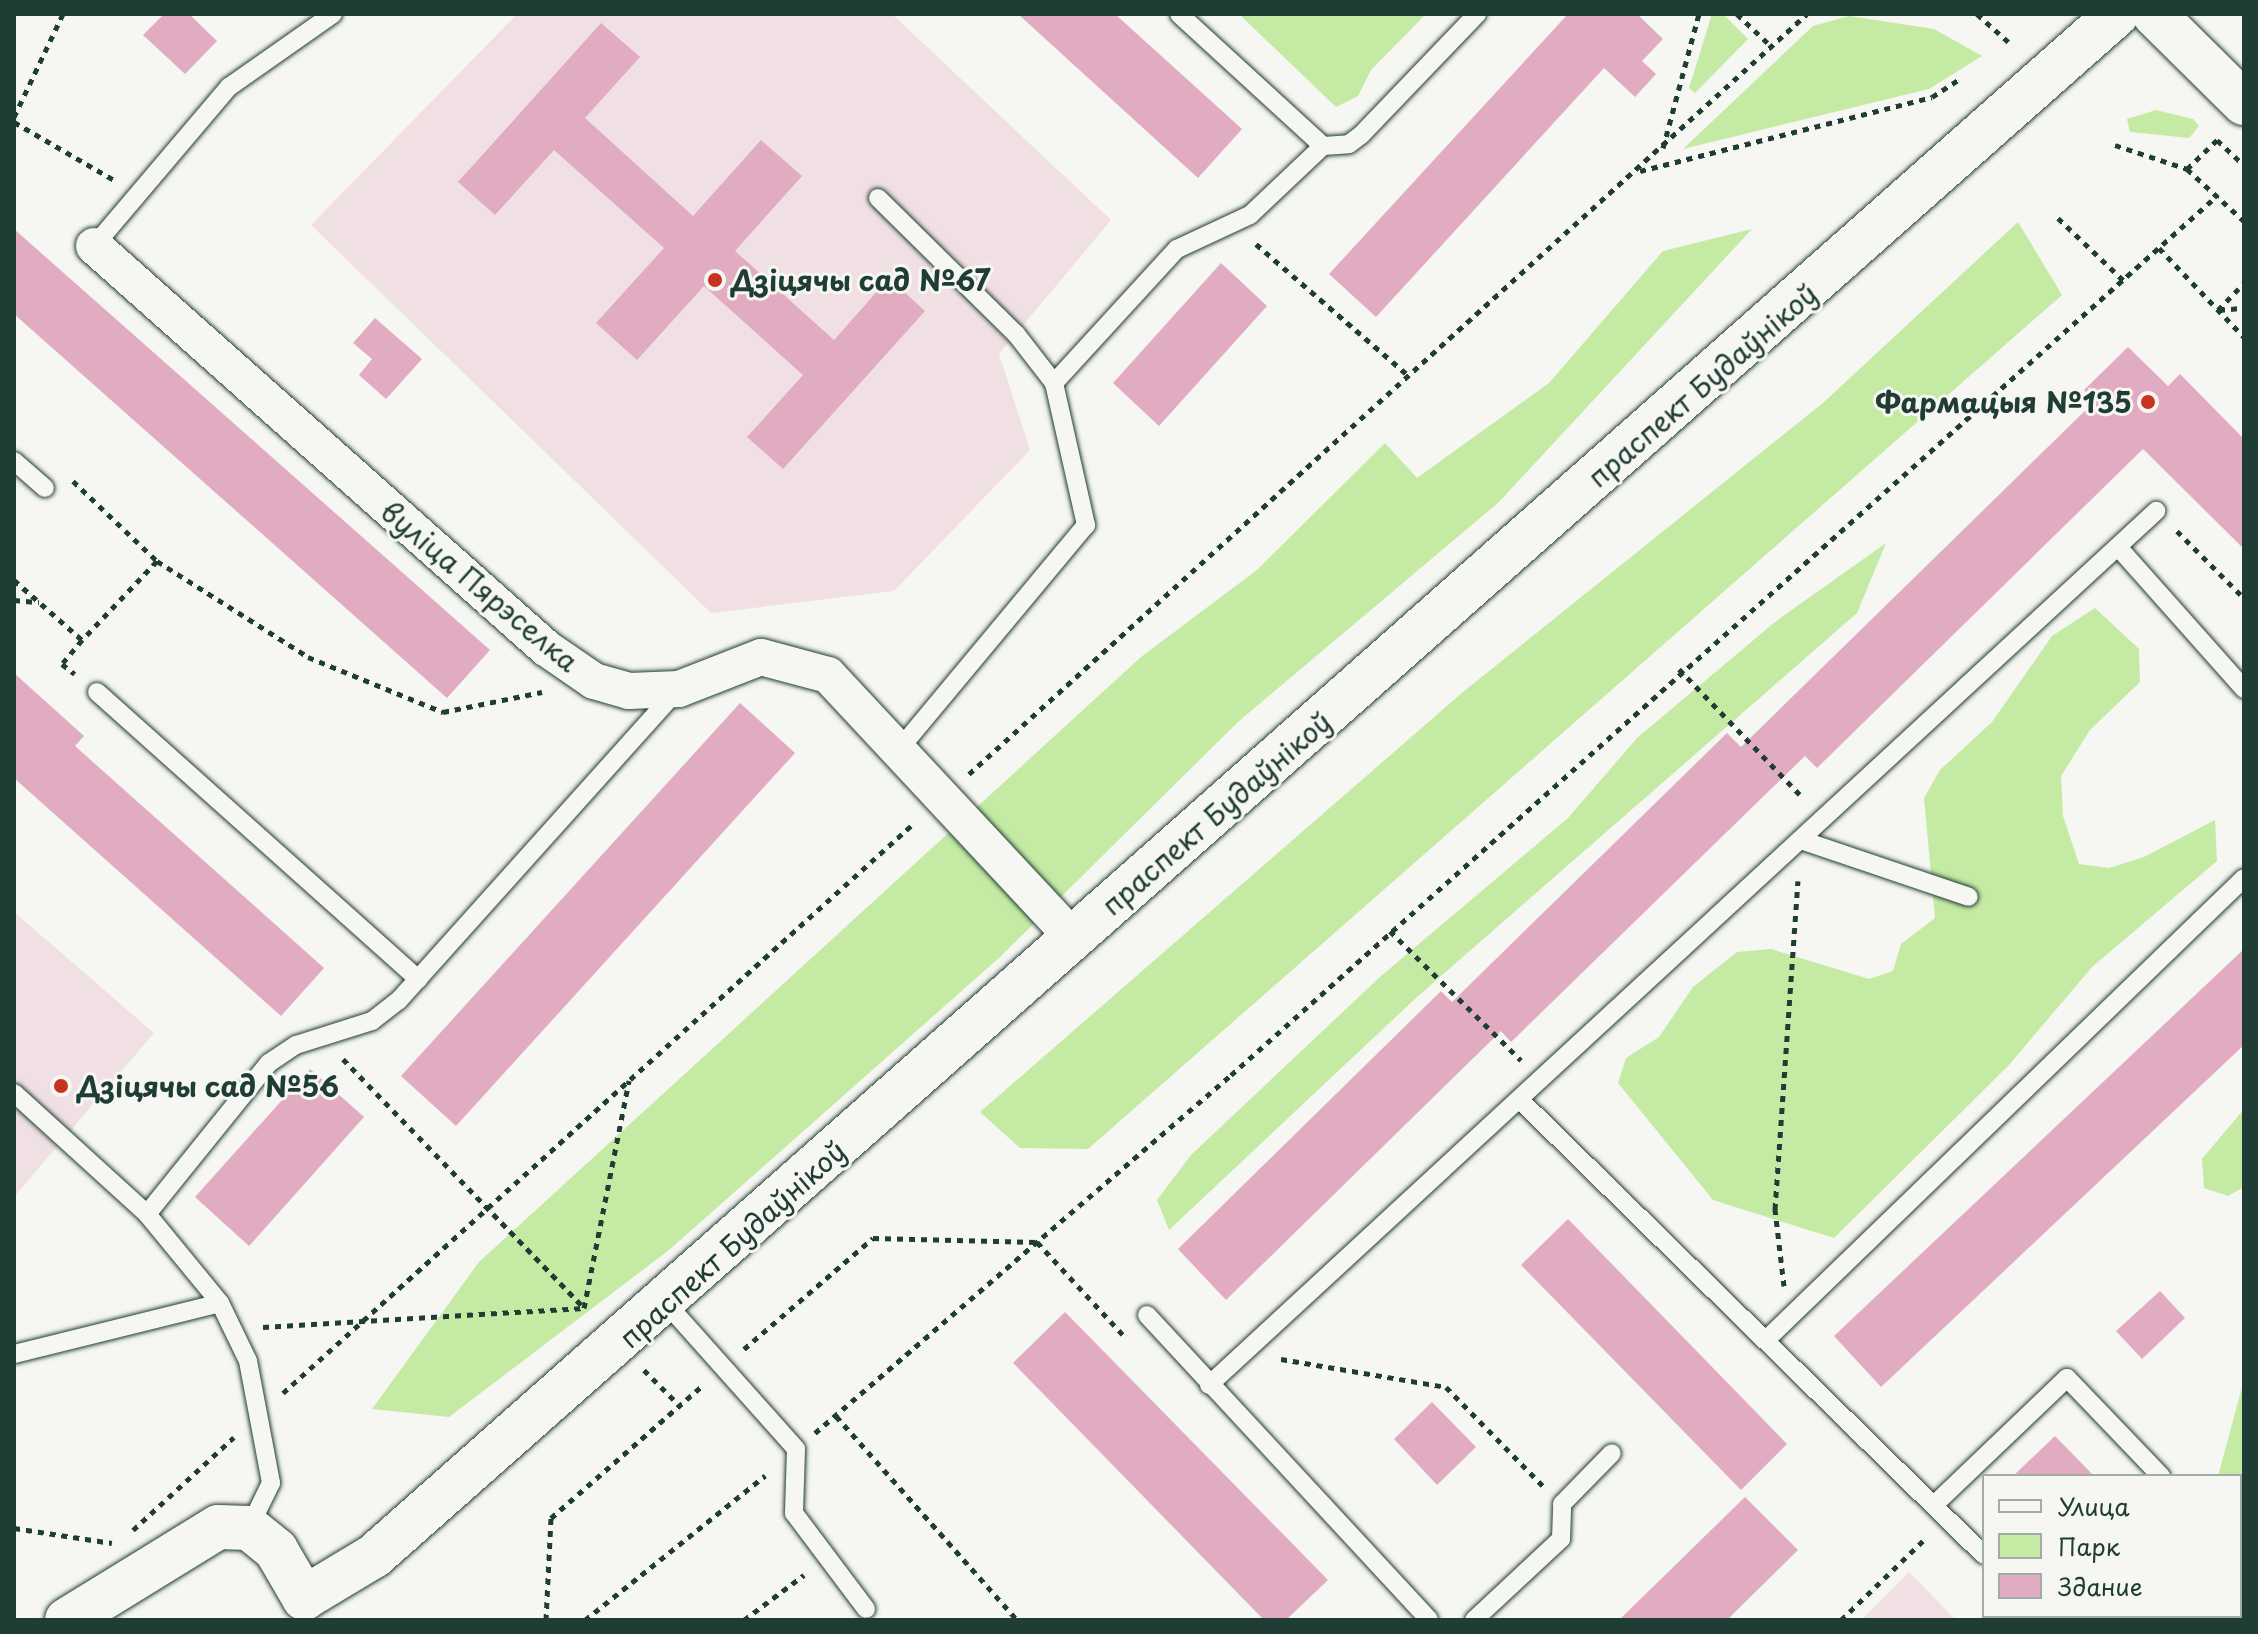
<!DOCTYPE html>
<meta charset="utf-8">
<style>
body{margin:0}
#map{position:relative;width:2258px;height:1634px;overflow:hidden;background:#f6f6f2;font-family:"Playpen Sans",sans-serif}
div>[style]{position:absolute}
.built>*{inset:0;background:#f0e0e3}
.green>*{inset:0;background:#c4eaa4}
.building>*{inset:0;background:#e1abc1}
.path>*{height:5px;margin-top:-2.5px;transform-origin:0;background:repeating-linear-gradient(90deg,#1f3d34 0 6px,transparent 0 12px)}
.roads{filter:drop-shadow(0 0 2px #1f3d34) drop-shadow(0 0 2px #1f3d34)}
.service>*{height:18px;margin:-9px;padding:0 9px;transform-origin:9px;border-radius:9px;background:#f6f6f2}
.minor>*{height:36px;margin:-18px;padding:0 18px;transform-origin:18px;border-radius:18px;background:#f6f6f2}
.tertiary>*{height:44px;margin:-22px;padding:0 22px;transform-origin:22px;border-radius:22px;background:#f6f6f2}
.primary>*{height:44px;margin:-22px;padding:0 22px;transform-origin:22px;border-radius:22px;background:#f6f6f2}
.dots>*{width:22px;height:22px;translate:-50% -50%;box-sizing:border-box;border:4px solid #f6f6f2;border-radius:50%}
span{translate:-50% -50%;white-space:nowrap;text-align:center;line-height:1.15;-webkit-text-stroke:6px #f6f6f2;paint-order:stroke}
.poi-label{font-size:28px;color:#1f3d34;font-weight:700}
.left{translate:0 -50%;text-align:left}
.right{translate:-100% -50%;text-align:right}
.street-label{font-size:28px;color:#1f3d34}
.frame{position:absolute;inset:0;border:16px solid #1f3d34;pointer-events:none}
.legend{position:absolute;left:1982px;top:1474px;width:260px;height:144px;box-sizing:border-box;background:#f6f6f2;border:2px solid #a0aca6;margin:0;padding:10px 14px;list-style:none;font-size:24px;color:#1f3d34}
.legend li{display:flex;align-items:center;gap:16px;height:40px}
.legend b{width:40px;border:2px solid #a0aca6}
</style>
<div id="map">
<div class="built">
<div style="clip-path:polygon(517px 14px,892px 14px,1111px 220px,999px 354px,1030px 450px,894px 591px,711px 613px,311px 225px)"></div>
<div style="clip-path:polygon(14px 912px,154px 1033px,14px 1197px)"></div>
<div style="clip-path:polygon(1909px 1572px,1956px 1620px,1861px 1620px)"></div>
</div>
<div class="green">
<div style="clip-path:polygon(1239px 14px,1426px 14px,1371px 70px,1358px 96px,1336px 107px)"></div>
<div style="clip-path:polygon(1712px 14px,1723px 14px,1748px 39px,1695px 93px,1689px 88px)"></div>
<div style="clip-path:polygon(1849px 16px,1934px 29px,1982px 56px,1929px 89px,1683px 149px,1813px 26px)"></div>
<div style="clip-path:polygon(2156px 110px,2193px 119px,2199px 126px,2189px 138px,2130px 132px,2127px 119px)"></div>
<div style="clip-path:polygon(2018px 222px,2062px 295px,1088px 1149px,1020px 1148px,980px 1112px,1463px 692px,1824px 402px)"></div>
<div style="clip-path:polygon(1752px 229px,1499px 502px,1239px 721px,1000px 957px,669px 1250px,449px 1417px,372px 1409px,479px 1262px,1141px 657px,1257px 570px,1385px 443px,1417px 478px,1549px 383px,1663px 251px)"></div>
<div style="clip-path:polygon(1886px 543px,1857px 613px,1417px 997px,1169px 1230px,1157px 1200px,1191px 1155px,1381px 976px,1568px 818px,1637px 738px,1775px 622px)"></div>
<div style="clip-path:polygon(2095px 608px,2139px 649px,2140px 682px,2090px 730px,2061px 776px,2063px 816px,2079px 864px,2109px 868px,2144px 857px,2215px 820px,2217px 861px,2092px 967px,2009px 1065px,1834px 1238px,1713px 1200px,1618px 1083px,1626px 1058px,1659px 1037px,1693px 987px,1737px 952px,1771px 949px,1869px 979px,1893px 971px,1901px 944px,1935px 918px,1924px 798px,1940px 770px,1992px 722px,2052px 636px)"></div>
<div style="clip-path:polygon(2244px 1109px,2244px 1187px,2228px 1196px,2204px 1188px,2202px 1159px)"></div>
<div style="clip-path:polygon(2244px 1380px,2244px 1478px,2240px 1480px,2218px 1476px)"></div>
</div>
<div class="building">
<div style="clip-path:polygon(164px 14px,189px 14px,217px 41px,185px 74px,143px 35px)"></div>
<div style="clip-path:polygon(1018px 14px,1115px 14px,1242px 129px,1198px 178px)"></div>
<div style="clip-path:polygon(1568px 14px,1637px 14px,1663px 39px,1642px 61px,1656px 74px,1635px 97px,1604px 68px,1376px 317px,1329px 274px)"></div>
<div style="clip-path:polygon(601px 23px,640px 57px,585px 118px,693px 216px,761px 140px,802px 176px,735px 251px,834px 340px,889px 278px,925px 311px,783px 469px,747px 437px,803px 375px,704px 286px,637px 360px,596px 323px,664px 248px,554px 150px,495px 215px,458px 182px)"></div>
<div style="clip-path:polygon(14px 229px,490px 650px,447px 698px,14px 314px)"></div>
<div style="clip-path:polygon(1221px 263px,1267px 306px,1159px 426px,1113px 383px)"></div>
<div style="clip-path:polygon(375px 318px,422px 359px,386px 399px,359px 375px,372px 359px,353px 343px)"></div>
<div style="clip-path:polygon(2128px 347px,2168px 386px,2180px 374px,2244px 439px,2244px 549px,2143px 449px,1817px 768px,1805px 756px,1511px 1042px,1501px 1031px,1226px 1300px,1178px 1249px,1441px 991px,1452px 1002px,1727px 733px,1741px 747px,2095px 401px,2084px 390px)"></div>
<div style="clip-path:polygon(14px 673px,84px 736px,75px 746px,324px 968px,281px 1016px,14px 778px)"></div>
<div style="clip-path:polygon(740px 703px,795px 753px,456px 1126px,401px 1076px)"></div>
<div style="clip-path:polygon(2244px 949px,2244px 1045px,1881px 1387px,1834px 1336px)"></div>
<div style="clip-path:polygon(310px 1069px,364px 1117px,249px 1246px,195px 1197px)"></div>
<div style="clip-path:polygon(1568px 1219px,1787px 1444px,1741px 1490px,1521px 1265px)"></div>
<div style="clip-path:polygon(2160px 1291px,2185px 1318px,2142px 1359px,2116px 1331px)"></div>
<div style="clip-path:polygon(1065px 1312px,1328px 1580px,1286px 1620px,1264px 1620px,1013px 1363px)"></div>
<div style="clip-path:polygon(1432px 1402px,1476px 1447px,1437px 1485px,1394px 1439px)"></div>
<div style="clip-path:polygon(2055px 1436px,2094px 1476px,2013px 1476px)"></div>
<div style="clip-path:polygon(1745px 1497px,1798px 1550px,1727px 1620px,1619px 1620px)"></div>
</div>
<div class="path">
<div style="left:1737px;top:14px;width:47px;rotate:43.3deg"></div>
<div style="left:1977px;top:14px;width:48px;rotate:41.6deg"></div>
<div style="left:14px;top:117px;width:114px;rotate:-64.6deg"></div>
<div style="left:14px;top:122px;width:116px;rotate:30.1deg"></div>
<div style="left:2115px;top:145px;width:76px;rotate:18.4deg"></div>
<div style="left:2187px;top:169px;width:77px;rotate:42.4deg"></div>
<div style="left:1663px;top:148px;width:139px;rotate:-75deg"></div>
<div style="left:2187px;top:169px;width:42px;rotate:-44deg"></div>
<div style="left:2217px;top:140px;width:37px;rotate:43deg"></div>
<div style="left:1640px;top:171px;width:301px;rotate:-14.2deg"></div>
<div style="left:1932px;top:97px;width:35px;rotate:-33deg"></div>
<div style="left:2058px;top:218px;width:90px;rotate:43.6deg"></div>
<div style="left:1256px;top:244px;width:202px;rotate:40.8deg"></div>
<div style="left:2159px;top:248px;width:123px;rotate:46.3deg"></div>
<div style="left:2218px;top:310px;width:37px;rotate:-46deg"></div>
<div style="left:2219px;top:310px;width:25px;rotate:-5deg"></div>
<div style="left:73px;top:481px;width:116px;rotate:43.6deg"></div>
<div style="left:157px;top:561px;width:109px;rotate:133.5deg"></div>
<div style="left:2177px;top:531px;width:95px;rotate:45deg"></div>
<div style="left:157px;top:561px;width:179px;rotate:32.4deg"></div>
<div style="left:308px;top:657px;width:146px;rotate:22.2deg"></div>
<div style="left:443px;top:712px;width:101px;rotate:-11.4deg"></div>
<div style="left:14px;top:580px;width:91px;rotate:41.4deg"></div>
<div style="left:82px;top:640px;width:31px;rotate:130deg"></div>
<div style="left:62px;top:664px;width:16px;rotate:38deg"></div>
<div style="left:14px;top:600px;width:25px;rotate:5deg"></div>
<div style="left:1679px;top:669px;width:179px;rotate:46.1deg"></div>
<div style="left:969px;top:774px;width:1131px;rotate:-42.21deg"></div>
<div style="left:1390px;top:931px;width:184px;rotate:44.6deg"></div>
<div style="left:343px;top:1059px;width:347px;rotate:45.9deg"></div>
<div style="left:1784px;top:1286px;width:78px;rotate:-96.7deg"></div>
<div style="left:1775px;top:1209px;width:329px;rotate:-86deg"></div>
<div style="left:263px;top:1327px;width:322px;rotate:-3.4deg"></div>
<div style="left:584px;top:1308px;width:232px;rotate:-78.8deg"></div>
<div style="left:744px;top:1349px;width:170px;rotate:-40.7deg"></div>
<div style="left:873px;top:1238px;width:164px;rotate:1.4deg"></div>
<div style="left:1037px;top:1242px;width:128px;rotate:47.2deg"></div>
<div style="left:1281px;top:1359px;width:167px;rotate:9.6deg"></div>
<div style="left:1446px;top:1387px;width:139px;rotate:45.6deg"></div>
<div style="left:644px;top:1370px;width:51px;rotate:45deg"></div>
<div style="left:283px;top:1393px;width:850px;rotate:-42.09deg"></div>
<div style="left:836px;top:1416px;width:273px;rotate:48.4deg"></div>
<div style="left:815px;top:1433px;width:549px;rotate:-40.71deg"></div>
<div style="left:1231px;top:1075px;width:1322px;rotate:-41.72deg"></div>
<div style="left:14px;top:1528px;width:99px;rotate:8.7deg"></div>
<div style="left:133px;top:1530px;width:137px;rotate:-42.6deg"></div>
<div style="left:2082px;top:1616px;width:6px;rotate:45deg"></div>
<div style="left:546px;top:1620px;width:102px;rotate:-87.2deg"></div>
<div style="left:551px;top:1518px;width:203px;rotate:-41.2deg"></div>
<div style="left:585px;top:1620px;width:231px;rotate:-38.7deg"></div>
<div style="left:744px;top:1620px;width:75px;rotate:-36.9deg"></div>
<div style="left:1841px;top:1620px;width:118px;rotate:-44deg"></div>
</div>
<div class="roads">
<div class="service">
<div style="left:1323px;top:146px;width:26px;rotate:-4deg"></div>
<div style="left:1349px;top:144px;width:15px;rotate:-37deg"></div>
<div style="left:1361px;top:135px;width:168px;rotate:-46.2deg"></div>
<div style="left:878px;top:198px;width:194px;rotate:44.6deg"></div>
<div style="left:1016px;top:334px;width:62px;rotate:52.2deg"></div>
<div style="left:1054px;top:383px;width:146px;rotate:77.3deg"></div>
<div style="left:1086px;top:525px;width:289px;rotate:129.8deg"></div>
<div style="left:94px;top:246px;width:209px;rotate:-49.7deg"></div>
<div style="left:229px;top:87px;width:127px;rotate:-35.1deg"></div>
<div style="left:1054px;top:383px;width:182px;rotate:-47.5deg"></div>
<div style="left:1177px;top:249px;width:81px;rotate:-25deg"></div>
<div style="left:1250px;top:215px;width:100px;rotate:-43.4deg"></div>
<div style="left:1323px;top:146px;width:195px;rotate:-137.5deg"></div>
<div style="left:14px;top:461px;width:41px;rotate:41.1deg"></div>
<div style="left:2118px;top:547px;width:190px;rotate:48.4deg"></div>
<div style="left:97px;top:692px;width:431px;rotate:41.8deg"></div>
<div style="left:1801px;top:840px;width:177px;rotate:18.7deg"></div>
<div style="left:14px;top:1093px;width:180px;rotate:42.3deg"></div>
<div style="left:147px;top:1214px;width:115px;rotate:50.6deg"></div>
<div style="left:220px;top:1303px;width:64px;rotate:64.2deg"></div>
<div style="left:248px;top:1361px;width:124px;rotate:79.3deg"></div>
<div style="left:271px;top:1483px;width:50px;rotate:116.1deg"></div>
<div style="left:1521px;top:1101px;width:648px;rotate:44.44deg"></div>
<div style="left:147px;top:1214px;width:194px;rotate:-51.1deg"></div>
<div style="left:269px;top:1063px;width:32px;rotate:-34deg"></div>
<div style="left:296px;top:1045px;width:80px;rotate:-17.5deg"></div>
<div style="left:372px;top:1021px;width:34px;rotate:-38deg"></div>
<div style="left:399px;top:1000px;width:416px;rotate:-48.1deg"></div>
<div style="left:666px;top:1303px;width:195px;rotate:48.3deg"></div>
<div style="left:796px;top:1449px;width:64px;rotate:91.8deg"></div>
<div style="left:794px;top:1513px;width:120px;rotate:53.1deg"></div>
<div style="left:1147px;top:1315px;width:415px;rotate:47.2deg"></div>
<div style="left:1767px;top:1339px;width:663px;rotate:-44.02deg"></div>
<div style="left:14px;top:1354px;width:212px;rotate:-13.9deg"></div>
<div style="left:1209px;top:1385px;width:1289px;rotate:-42.7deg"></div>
<div style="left:1934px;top:1505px;width:184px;rotate:-43.7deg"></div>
<div style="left:2067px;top:1378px;width:136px;rotate:46.2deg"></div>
<div style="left:2240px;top:1564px;width:6px;rotate:-45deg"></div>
<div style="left:2045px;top:1616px;width:6px;rotate:45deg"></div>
<div style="left:1474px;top:1620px;width:119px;rotate:-43deg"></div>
<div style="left:1561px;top:1539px;width:35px;rotate:-88deg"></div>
<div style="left:1562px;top:1504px;width:71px;rotate:-45.6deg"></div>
<div style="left:2185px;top:1620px;width:6px;rotate:-45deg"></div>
</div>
<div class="minor">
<div style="left:94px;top:246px;width:605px;rotate:41.65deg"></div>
<div style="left:546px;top:648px;width:58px;rotate:34.5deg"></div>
<div style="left:594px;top:681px;width:36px;rotate:16deg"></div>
<div style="left:629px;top:691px;width:50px;rotate:-2.3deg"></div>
<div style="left:679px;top:689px;width:88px;rotate:-21.3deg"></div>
<div style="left:761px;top:657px;width:69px;rotate:15deg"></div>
<div style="left:828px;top:675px;width:361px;rotate:47deg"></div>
</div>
<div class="tertiary">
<div style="left:67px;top:1620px;width:177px;rotate:-31.6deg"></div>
<div style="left:218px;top:1527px;width:31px;rotate:2deg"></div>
<div style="left:249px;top:1528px;width:35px;rotate:39deg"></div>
<div style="left:276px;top:1550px;width:56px;rotate:59.7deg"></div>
<div style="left:304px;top:1598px;width:82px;rotate:-31deg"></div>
<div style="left:374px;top:1556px;width:2327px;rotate:-41.5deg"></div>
</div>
<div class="primary">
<div style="left:2154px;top:14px;width:127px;rotate:44.7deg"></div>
</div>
</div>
<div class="dots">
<div style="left:715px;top:280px;background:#c8321e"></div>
<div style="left:2148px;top:402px;background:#c8321e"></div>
<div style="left:61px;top:1086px;background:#c8321e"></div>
</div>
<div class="poi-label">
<span class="left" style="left:731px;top:280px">Дзіцячы сад №67</span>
<span class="right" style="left:2132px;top:402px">Фармацыя №135</span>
<span class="left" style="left:77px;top:1086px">Дзіцячы сад №56</span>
</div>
<div class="street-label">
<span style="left:1702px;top:385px;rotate:-41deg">праспект Будаўнікоў</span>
<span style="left:480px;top:586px;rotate:40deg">вуліца Пярэселка</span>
<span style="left:1216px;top:813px;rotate:-41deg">праспект Будаўнікоў</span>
<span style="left:732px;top:1244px;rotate:-42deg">праспект Будаўнікоў</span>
</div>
<div class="frame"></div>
<ul class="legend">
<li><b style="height:10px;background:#f6f6f2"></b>Улица</li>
<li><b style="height:22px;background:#c4eaa4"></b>Парк</li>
<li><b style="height:22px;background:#e1abc1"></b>Здание</li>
</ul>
</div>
